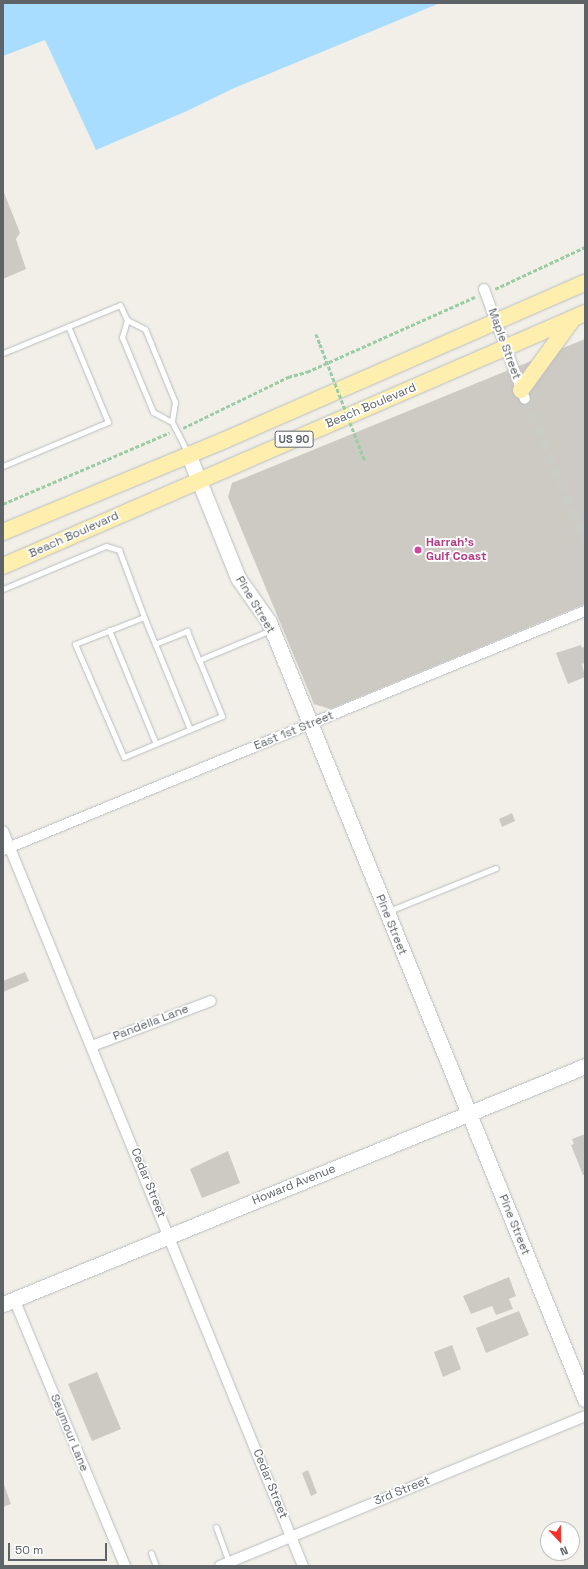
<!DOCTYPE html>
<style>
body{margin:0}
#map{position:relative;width:588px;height:1569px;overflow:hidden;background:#f1efe7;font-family:"Space Grotesk",sans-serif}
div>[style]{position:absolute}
.water>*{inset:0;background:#a9ddff}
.building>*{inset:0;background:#cdcac4}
.street-tunnel>*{height:10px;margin-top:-5px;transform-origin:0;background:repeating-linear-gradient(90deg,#ccccc7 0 10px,transparent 0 15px)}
.path>*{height:2.5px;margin-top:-1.25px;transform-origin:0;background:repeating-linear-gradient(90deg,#9acca7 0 4px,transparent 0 6px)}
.roads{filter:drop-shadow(0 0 1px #b9bdc1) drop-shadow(0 0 1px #b9bdc1)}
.lane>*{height:5px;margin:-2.5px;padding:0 2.5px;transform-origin:2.5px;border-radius:2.5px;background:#fff}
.street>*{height:10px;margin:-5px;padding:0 5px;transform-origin:5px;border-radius:5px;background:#fff}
.secondary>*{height:15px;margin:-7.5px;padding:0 7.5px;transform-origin:7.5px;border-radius:7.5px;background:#fff}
.primary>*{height:16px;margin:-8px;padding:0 8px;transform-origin:8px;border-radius:8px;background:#ffefae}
.path-bridge>*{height:2.5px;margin-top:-1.25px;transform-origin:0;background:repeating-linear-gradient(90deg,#9acca7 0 4px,transparent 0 6px)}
.dots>*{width:11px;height:11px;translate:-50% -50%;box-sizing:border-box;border:2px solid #fff;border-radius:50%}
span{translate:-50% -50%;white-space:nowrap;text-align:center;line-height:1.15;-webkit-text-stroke:3.5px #fff;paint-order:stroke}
.shield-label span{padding:1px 3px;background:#fff;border:1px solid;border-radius:3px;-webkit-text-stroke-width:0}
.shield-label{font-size:11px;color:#5e6368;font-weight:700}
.street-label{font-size:12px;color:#5e6368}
.hotel-label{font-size:12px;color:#b23c85;font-weight:700}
.left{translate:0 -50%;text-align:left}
.frame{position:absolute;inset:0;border:4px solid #5e6368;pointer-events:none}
.north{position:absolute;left:540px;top:1521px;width:40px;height:40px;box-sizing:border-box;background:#fff;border:1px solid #bfc1c3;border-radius:50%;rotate:158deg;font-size:11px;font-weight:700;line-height:16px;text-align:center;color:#5e6368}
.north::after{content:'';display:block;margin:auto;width:14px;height:18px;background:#f63128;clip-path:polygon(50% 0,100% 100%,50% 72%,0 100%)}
.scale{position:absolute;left:8px;top:1543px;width:99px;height:18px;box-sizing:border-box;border:2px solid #5e6368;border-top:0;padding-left:5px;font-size:12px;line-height:14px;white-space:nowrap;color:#5e6368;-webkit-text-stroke:3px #fff;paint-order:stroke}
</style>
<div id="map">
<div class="water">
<div style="clip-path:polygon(3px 3px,440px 3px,232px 89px,187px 111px,96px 150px,45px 40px,3px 56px)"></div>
</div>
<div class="building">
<div style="clip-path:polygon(3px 190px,20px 233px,16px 239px,26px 269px,3px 279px)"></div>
<div style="clip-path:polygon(585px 339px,585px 604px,330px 709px,314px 704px,228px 497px,232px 483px)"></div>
<div style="clip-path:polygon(581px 645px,582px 648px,585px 646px,585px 663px,582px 664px,585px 677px,568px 684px,556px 653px)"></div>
<div style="clip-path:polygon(512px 813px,515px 821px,502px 827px,499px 819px)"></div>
<div style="clip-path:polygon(25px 972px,29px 981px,3px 992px,3px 981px)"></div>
<div style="clip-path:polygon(585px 1134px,585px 1175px,583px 1175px,571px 1145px,574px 1144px,572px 1139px)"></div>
<div style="clip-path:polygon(228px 1151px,240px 1183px,202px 1198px,190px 1169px)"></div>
<div style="clip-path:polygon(509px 1277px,516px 1296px,509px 1299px,513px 1309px,496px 1315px,492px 1306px,471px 1314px,463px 1296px)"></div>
<div style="clip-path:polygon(519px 1311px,529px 1335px,486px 1353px,476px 1328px)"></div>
<div style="clip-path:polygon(452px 1345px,461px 1369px,443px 1377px,434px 1352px)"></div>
<div style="clip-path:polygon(97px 1372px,121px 1429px,92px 1441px,68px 1384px)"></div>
<div style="clip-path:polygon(308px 1470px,317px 1493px,311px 1496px,302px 1473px)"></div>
<div style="clip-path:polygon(3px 1482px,11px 1504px,3px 1507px)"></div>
</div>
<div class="street-tunnel">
<div style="left:525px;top:399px;width:155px;rotate:67.2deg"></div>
</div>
<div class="path">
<div style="left:495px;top:289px;width:99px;rotate:-25deg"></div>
<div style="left:316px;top:334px;width:11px;rotate:68deg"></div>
<div style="left:183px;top:428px;width:117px;rotate:-25.9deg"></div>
<div style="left:288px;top:377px;width:20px;rotate:-15deg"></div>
<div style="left:307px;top:372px;width:184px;rotate:-24.1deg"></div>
<div style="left:3px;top:504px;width:181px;rotate:-23.2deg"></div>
</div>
<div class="roads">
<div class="lane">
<div style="left:127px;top:320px;width:20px;rotate:27deg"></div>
<div style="left:145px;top:329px;width:79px;rotate:67.7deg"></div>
<div style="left:175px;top:402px;width:20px;rotate:99deg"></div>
<div style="left:3px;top:353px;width:126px;rotate:-22.3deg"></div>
<div style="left:120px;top:305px;width:17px;rotate:65deg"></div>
<div style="left:127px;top:320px;width:18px;rotate:106deg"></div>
<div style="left:122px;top:337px;width:81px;rotate:67.5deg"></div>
<div style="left:153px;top:412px;width:21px;rotate:28deg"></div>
<div style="left:172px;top:422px;width:35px;rotate:63deg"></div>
<div style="left:3px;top:466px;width:114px;rotate:-22.7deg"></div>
<div style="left:108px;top:422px;width:104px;rotate:-112.6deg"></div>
<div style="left:3px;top:589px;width:112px;rotate:-22.7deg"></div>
<div style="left:106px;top:546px;width:14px;rotate:17deg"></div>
<div style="left:119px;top:550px;width:72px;rotate:69.5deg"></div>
<div style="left:144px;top:617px;width:74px;rotate:158.6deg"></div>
<div style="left:75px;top:644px;width:123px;rotate:66.6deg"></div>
<div style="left:124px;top:757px;width:106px;rotate:-22.7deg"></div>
<div style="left:222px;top:716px;width:61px;rotate:-112.3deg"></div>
<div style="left:199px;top:660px;width:78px;rotate:-22.6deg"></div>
<div style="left:144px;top:617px;width:121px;rotate:67.7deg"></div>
<div style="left:109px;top:630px;width:123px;rotate:67.6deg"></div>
<div style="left:155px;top:644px;width:35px;rotate:-22deg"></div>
<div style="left:187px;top:631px;width:31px;rotate:68deg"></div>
<div style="left:389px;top:911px;width:115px;rotate:-21.9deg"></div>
<div style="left:216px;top:1527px;width:37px;rotate:70deg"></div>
<div style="left:151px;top:1553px;width:14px;rotate:69deg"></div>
</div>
<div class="street">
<div style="left:484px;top:289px;width:117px;rotate:69.6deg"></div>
<div style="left:3px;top:831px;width:794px;rotate:67.8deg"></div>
<div style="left:3px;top:850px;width:629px;rotate:-22.33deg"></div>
<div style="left:92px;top:1046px;width:127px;rotate:-20.7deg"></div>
<div style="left:14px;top:1299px;width:289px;rotate:67.4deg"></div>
<div style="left:220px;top:1566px;width:395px;rotate:-22.3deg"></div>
</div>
<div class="secondary">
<div style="left:189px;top:456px;width:131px;rotate:68.1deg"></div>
<div style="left:238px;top:578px;width:54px;rotate:54.8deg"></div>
<div style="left:269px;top:622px;width:839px;rotate:67.87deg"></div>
<div style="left:3px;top:1304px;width:629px;rotate:-22.24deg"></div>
</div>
<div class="primary">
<div style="left:521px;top:390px;width:87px;rotate:-53.9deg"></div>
<div style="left:3px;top:532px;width:240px;rotate:-22.5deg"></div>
<div style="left:225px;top:440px;width:393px;rotate:-23.6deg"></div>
<div style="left:3px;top:566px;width:635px;rotate:-23.49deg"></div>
</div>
</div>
<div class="path-bridge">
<div style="left:320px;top:344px;width:125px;rotate:69deg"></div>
</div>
<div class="dots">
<div style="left:418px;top:550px;background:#d1479c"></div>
</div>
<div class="shield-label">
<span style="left:294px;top:439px">US 90</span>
</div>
<div class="street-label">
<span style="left:504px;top:344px;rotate:70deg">Maple Street</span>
<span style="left:371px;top:406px;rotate:-23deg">Beach Boulevard</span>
<span style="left:74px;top:535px;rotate:-24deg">Beach Boulevard</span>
<span style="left:255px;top:605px;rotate:59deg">Pine Street</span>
<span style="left:294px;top:731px;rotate:-22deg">East 1st Street</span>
<span style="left:391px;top:925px;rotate:68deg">Pine Street</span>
<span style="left:151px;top:1023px;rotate:-21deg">Pandella Lane</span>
<span style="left:148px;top:1183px;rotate:68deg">Cedar Street</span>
<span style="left:294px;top:1185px;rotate:-22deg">Howard Avenue</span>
<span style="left:514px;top:1225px;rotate:68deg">Pine Street</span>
<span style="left:69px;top:1433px;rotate:68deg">Seymour Lane</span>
<span style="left:270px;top:1484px;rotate:68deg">Cedar Street</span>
<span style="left:402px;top:1491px;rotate:-22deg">3rd Street</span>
</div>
<div class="hotel-label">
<span class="left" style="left:426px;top:550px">Harrah's<br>Gulf Coast</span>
</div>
<div class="frame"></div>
<div class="north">N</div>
<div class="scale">50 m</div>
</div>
